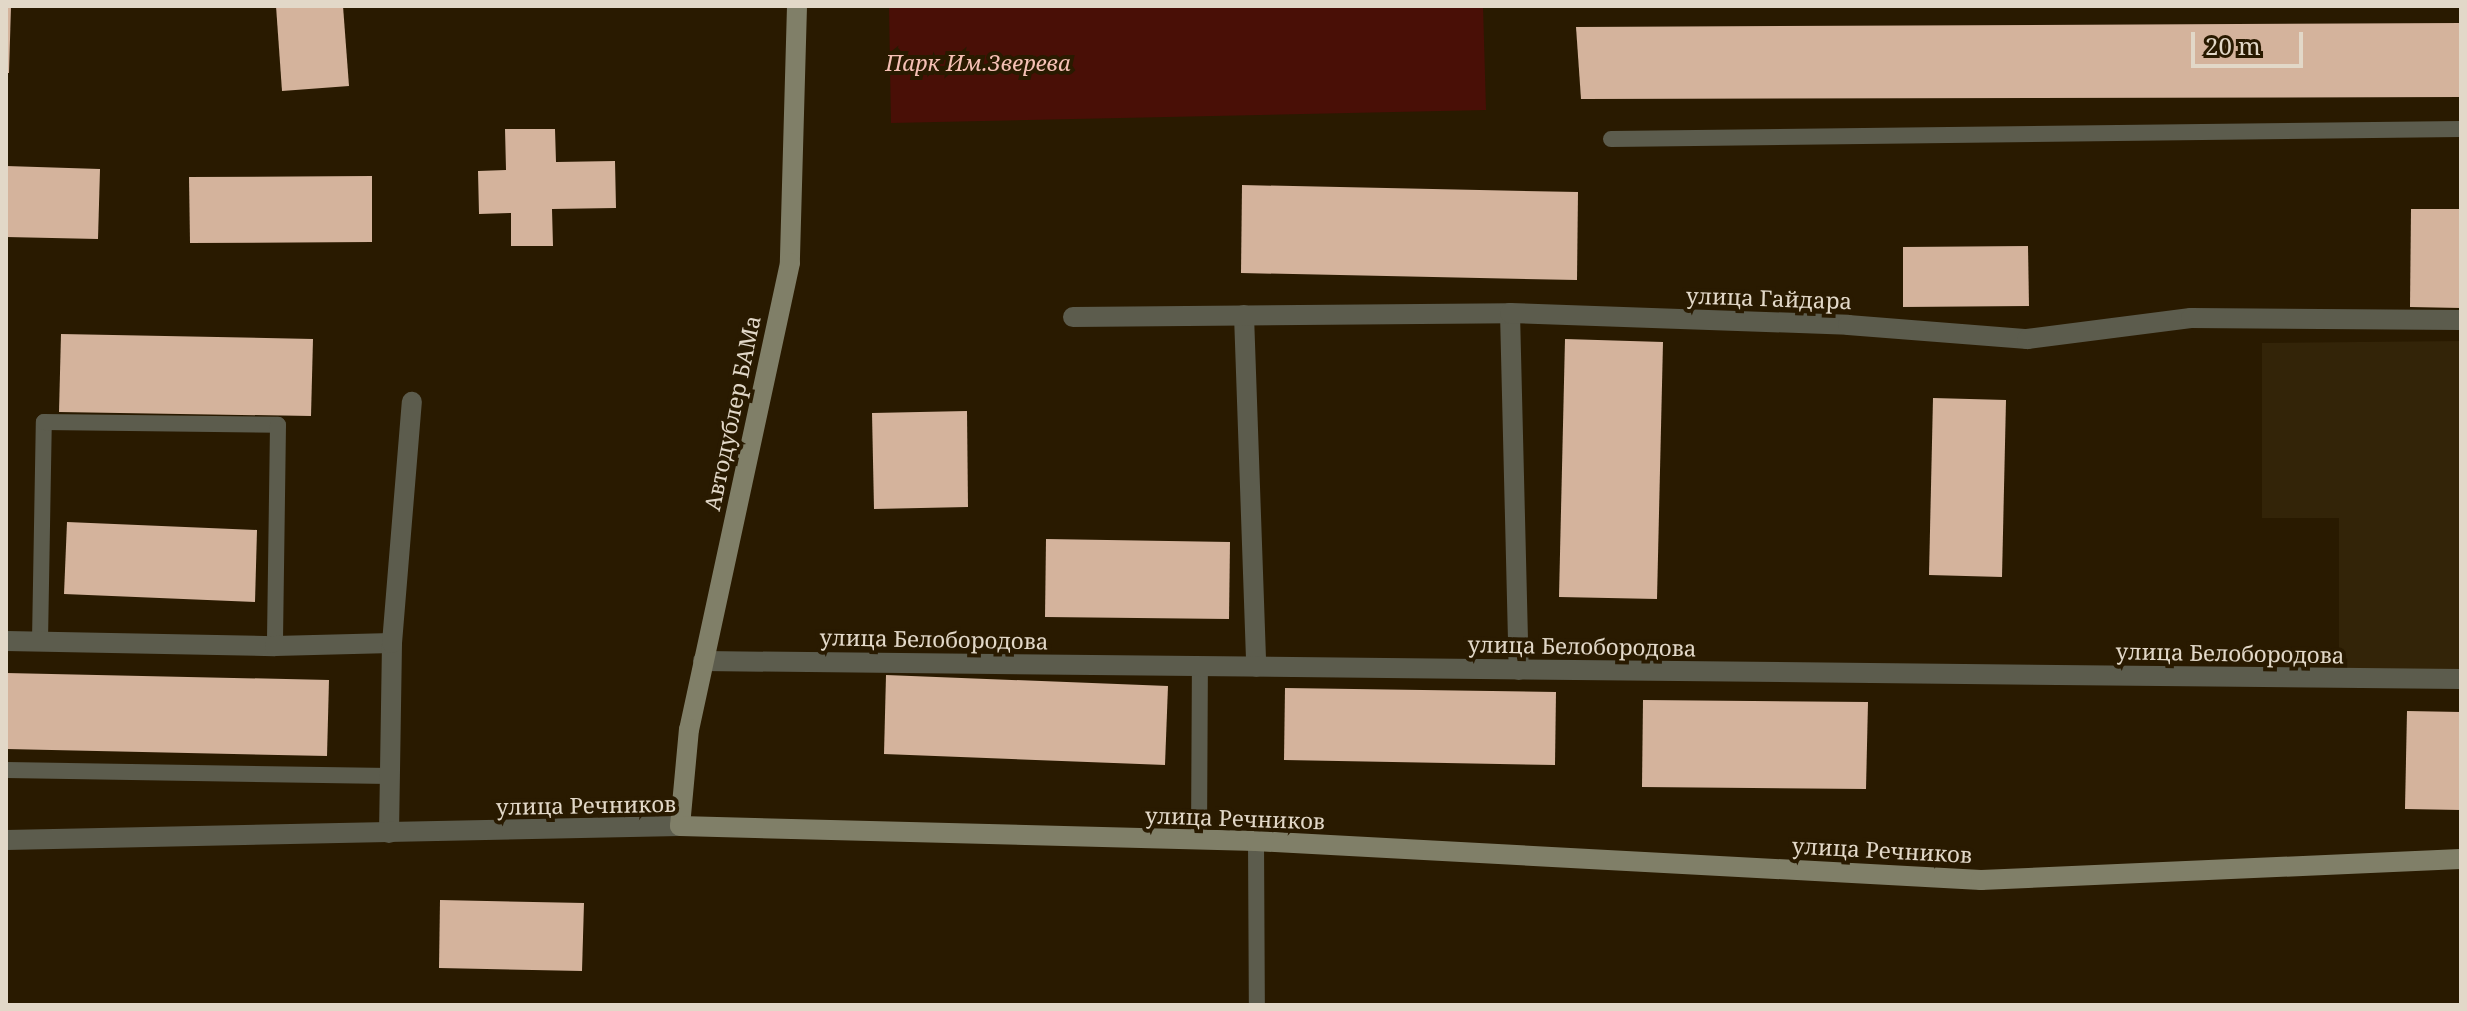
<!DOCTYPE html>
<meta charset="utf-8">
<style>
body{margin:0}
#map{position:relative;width:2467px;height:1011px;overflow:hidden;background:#291a00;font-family:"Noto Serif",serif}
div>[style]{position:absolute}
.built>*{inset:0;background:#332408}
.green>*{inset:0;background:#490f06}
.building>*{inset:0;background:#d4b39c}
.service>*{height:16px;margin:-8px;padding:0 8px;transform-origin:8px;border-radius:8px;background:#5c5c4d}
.minor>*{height:20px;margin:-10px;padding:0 10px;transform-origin:10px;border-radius:10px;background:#5c5c4d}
.tertiary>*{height:20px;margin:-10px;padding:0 10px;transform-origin:10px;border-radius:10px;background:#5c5c4d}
.secondary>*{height:20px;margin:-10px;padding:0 10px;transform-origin:10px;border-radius:10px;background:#807f68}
span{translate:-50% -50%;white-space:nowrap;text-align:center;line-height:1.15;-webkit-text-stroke:8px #291a00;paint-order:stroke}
.park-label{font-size:22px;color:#f5c0b5;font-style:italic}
.street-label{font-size:22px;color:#e2d8c8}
.frame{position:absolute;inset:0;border:8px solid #e2d8c8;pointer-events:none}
.scale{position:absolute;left:2191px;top:32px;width:112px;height:36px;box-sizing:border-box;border:4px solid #e2d8c8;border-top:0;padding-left:10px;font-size:24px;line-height:28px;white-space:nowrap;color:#e2d8c8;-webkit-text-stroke:6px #291a00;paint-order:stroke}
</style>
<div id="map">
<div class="built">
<div style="clip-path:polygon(2461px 341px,2461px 670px,2339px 669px,2339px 518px,2262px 518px,2262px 343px)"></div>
</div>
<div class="green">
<div style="clip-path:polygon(889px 6px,1483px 6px,1486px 110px,891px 123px)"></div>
</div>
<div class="building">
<div style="clip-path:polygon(6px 6px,11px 6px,9px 73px,6px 73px)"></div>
<div style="clip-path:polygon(276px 6px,343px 6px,349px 86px,282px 91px)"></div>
<div style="clip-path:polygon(2461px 23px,2461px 97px,1581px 99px,1576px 27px)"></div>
<div style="clip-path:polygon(505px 129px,555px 129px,556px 162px,615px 161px,616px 208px,552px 209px,553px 246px,511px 246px,511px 213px,479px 214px,478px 171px,506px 170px)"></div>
<div style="clip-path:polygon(6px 166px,100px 169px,98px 239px,6px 237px)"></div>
<div style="clip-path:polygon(372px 176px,372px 242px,190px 243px,189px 177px)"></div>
<div style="clip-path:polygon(1242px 185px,1578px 192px,1577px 280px,1241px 273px)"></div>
<div style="clip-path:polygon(2411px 209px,2461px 209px,2461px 308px,2410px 307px)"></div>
<div style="clip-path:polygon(2028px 246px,2029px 306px,1903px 307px,1903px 247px)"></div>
<div style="clip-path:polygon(61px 334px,313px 339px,311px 416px,59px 412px)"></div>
<div style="clip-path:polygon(1565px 339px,1663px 342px,1657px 599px,1559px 597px)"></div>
<div style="clip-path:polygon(1933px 398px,2006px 400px,2002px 577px,1929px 575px)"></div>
<div style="clip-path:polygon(967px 411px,968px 507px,874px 509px,872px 413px)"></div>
<div style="clip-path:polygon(67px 522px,257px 530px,255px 602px,64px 594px)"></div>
<div style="clip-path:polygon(1046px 539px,1230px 542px,1229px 619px,1045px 617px)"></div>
<div style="clip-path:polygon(6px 673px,329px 680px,327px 756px,6px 749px)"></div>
<div style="clip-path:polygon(886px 675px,1168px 686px,1165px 765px,884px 754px)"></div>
<div style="clip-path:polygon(1285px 688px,1556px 692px,1555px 765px,1284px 760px)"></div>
<div style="clip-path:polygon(1643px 700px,1868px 702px,1866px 789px,1642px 787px)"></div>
<div style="clip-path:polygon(2407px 711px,2461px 712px,2461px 810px,2405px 809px)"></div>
<div style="clip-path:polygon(440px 900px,584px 903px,582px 971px,439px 968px)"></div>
</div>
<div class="service">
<div style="left:1611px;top:139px;width:850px;rotate:-0.67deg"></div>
<div style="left:40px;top:641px;width:219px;rotate:-89deg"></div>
<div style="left:44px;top:422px;width:234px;rotate:0.7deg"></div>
<div style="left:278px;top:425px;width:221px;rotate:90.8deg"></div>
<div style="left:6px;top:770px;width:384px;rotate:0.9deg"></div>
<div style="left:1199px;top:840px;width:174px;rotate:-89.7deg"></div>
<div style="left:1256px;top:841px;width:164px;rotate:89.7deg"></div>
</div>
<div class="minor">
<div style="left:1510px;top:313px;width:357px;rotate:88.6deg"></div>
<div style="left:1244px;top:315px;width:352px;rotate:88deg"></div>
<div style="left:1073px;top:317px;width:437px;rotate:-0.5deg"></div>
<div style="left:1510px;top:313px;width:338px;rotate:2deg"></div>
<div style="left:1848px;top:325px;width:180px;rotate:4.5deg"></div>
<div style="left:2027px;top:339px;width:165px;rotate:-7.3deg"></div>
<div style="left:2191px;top:318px;width:270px;rotate:0.4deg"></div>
<div style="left:6px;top:641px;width:269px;rotate:1.1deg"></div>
<div style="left:275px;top:646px;width:117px;rotate:-1.5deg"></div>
<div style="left:392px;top:643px;width:190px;rotate:90.9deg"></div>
<div style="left:392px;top:643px;width:242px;rotate:-85.3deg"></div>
<div style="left:703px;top:661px;width:1758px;rotate:0.59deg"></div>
</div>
<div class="tertiary">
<div style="left:6px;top:840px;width:674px;rotate:-1.19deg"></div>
</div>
<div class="secondary">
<div style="left:797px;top:6px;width:257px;rotate:91.6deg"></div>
<div style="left:790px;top:263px;width:477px;rotate:102.2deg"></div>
<div style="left:689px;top:729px;width:97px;rotate:95.3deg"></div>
<div style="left:680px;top:826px;width:576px;rotate:1.49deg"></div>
<div style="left:1256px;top:841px;width:726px;rotate:3.08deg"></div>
<div style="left:1981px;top:880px;width:480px;rotate:-2.5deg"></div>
</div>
<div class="park-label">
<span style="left:978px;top:63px">Парк Им.Зверева</span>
</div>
<div class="street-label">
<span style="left:1769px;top:298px;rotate:2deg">улица Гайдара</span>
<span style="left:732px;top:413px;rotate:-78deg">Автодублер БАМа</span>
<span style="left:934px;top:639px;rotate:1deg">улица Белобородова</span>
<span style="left:1582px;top:646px;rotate:1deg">улица Белобородова</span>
<span style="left:2230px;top:653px;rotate:1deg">улица Белобородова</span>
<span style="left:586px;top:805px;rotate:-1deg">улица Речников</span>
<span style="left:1235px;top:818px;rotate:2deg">улица Речников</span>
<span style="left:1882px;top:850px;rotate:3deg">улица Речников</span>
</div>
<div class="frame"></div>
<div class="scale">20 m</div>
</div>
